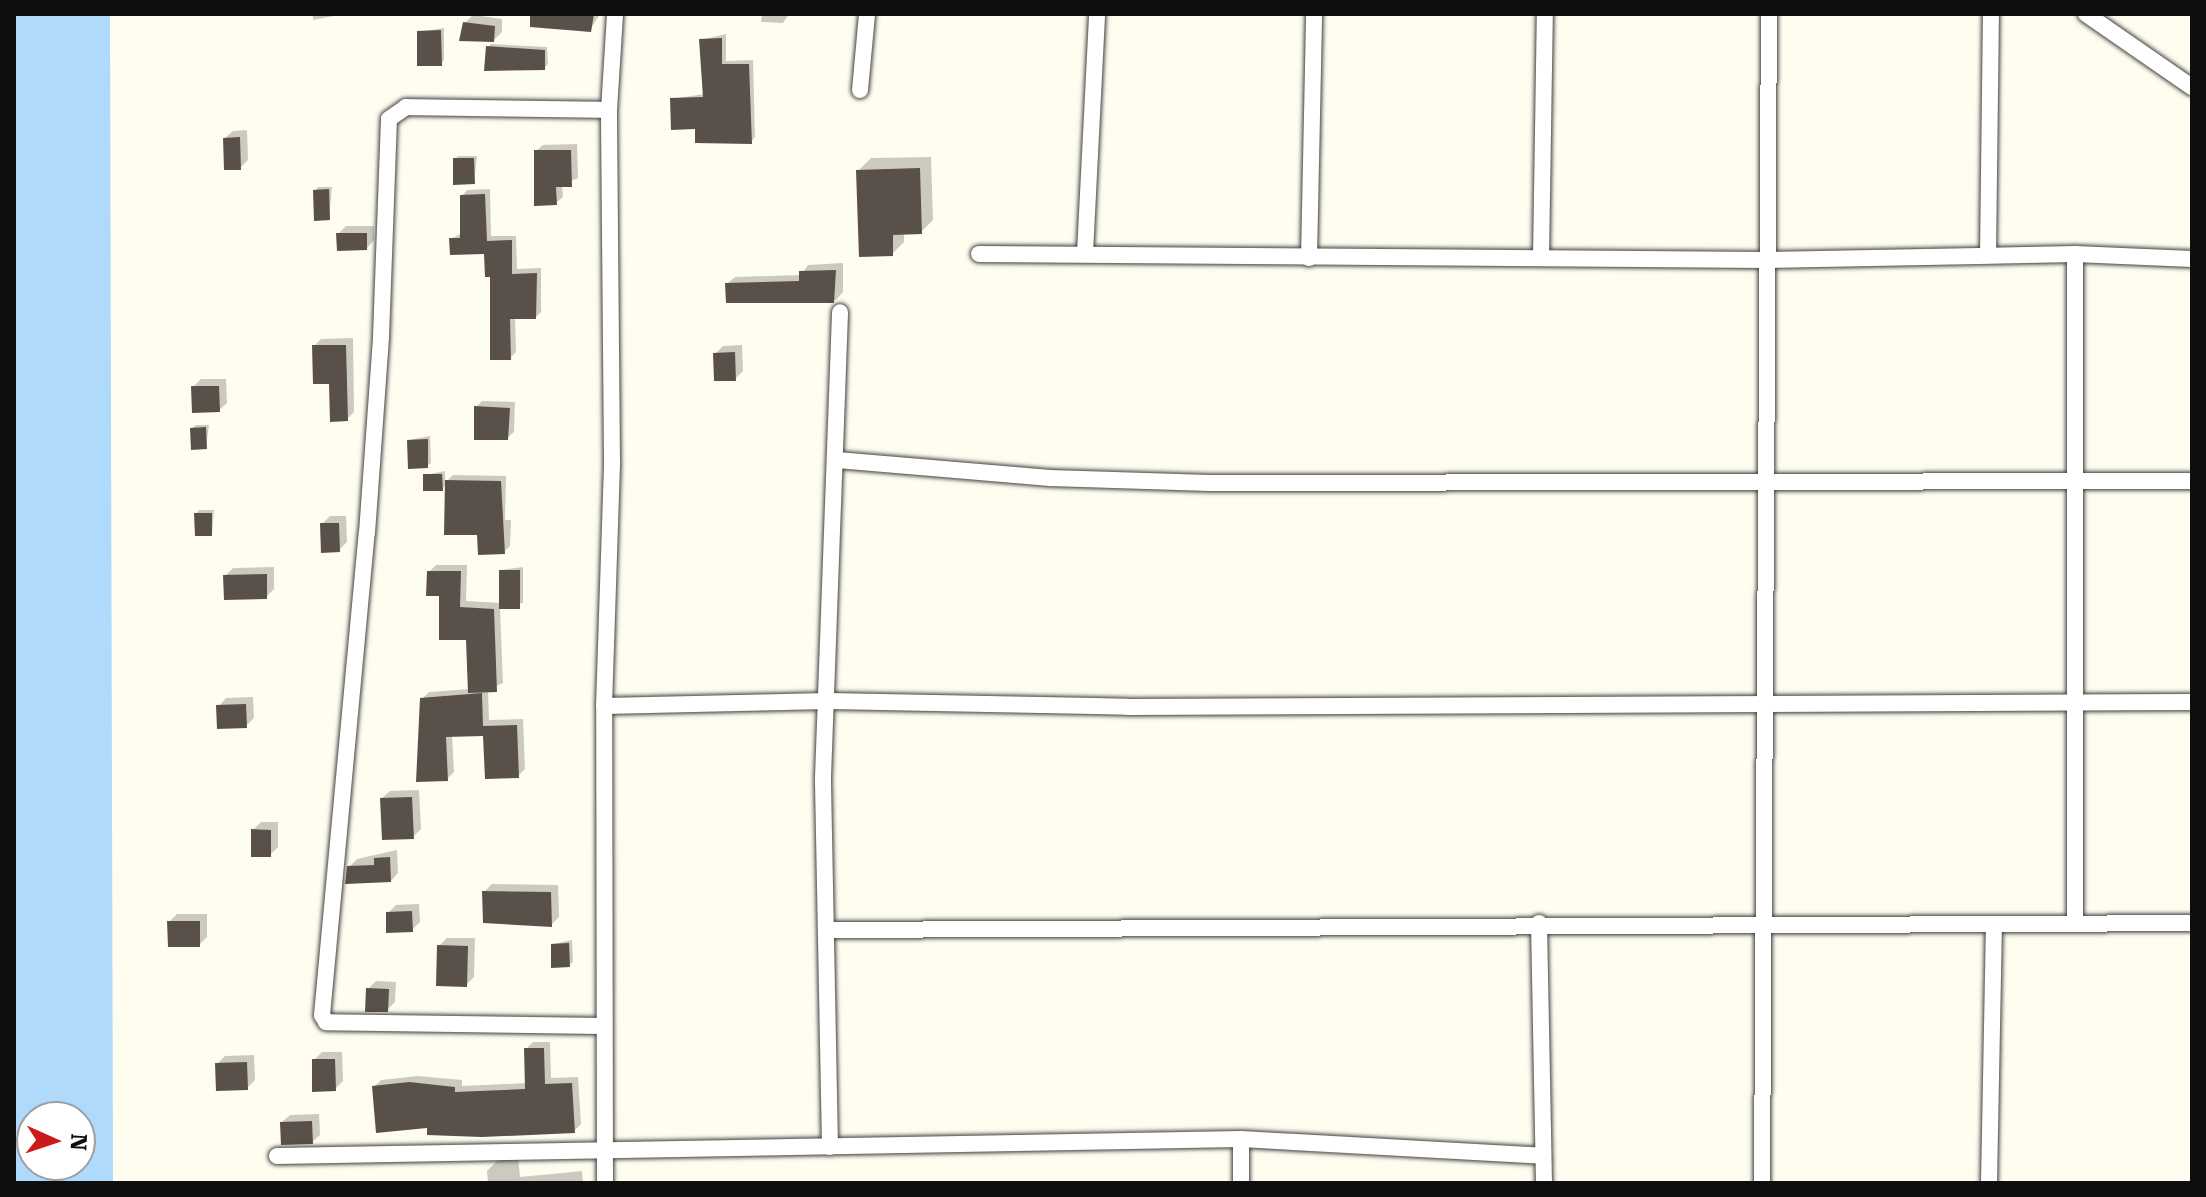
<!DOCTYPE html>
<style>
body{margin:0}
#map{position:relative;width:2206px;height:1197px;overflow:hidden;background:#fffdef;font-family:"Roboto Serif",serif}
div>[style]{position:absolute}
.water>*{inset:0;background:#afdafb}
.shadow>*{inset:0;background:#0003}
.building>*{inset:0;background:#585049}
.roads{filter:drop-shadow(0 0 2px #414141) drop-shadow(0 0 2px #414141)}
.minor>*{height:16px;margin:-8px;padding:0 8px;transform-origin:8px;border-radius:8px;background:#fff}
span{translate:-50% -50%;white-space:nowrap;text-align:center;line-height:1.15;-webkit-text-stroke:8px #fff;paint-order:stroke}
.frame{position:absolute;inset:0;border:16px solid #0e0e0e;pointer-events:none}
.north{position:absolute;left:16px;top:1101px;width:80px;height:80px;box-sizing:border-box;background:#fff;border:2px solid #9f9f9f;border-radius:50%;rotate:93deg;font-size:22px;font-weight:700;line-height:32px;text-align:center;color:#0e0e0e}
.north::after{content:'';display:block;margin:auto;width:28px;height:36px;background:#ca1b1a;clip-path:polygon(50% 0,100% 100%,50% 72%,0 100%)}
</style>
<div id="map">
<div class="water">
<div style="clip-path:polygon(evenodd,14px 14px,110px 14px,113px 1183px,14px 1183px,14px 14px,32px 1117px,80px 1117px,80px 1165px,32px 1165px,32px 1117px)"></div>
</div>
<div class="shadow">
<div style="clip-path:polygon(313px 14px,344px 14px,313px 20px)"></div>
<div style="clip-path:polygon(552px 14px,600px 14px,590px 30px)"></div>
<div style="clip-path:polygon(762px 14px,789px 14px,783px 23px,761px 22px)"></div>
<div style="clip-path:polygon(473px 15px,502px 19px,502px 32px,494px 40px,465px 23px)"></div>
<div style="clip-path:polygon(444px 28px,444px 60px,441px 64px,419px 32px)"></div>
<div style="clip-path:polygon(726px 34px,726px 61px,753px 60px,755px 137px,751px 142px,697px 127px,672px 99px,704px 94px,701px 40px)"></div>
<div style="clip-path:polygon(491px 44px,547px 47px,548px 64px,544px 68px,488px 47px)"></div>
<div style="clip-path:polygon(247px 130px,248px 160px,240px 168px,225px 138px,233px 131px)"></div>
<div style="clip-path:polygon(577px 144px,578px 178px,562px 185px,563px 197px,556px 203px,536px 151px,543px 145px)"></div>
<div style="clip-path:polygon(458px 156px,477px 156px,474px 182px,455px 159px)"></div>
<div style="clip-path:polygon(931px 157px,933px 220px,921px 232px,904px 233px,904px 242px,892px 254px,859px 170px,871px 158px)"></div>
<div style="clip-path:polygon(318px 187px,332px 187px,329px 218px,315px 191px)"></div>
<div style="clip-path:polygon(490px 189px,491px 236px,516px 236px,517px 269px,541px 268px,541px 312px,536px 317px,515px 317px,516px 352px,510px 358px,486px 252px,451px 239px,462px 233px,462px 196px,467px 190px)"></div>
<div style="clip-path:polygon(346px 226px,374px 226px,374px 240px,367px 248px,338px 234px)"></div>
<div style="clip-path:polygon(843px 263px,843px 292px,836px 300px,728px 301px,727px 284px,735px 277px,801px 275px,808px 265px)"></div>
<div style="clip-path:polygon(353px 338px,354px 412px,347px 419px,314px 346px,321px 339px)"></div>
<div style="clip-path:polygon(742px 345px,743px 371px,735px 379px,715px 354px,723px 346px)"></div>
<div style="clip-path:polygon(201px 379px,226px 379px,227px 403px,219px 410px,193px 387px)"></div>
<div style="clip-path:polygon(482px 401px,515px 402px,514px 432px,507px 438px,476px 407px)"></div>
<div style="clip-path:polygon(196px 425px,209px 425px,206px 447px,192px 428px)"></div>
<div style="clip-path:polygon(430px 436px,431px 463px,427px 466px,409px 440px)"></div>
<div style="clip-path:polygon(445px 471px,445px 483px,453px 475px,506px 476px,505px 520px,511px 520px,510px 546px,504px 552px,479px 533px,447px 483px,442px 489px,425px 475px)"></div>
<div style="clip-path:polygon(199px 510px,214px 510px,212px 534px,196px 514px)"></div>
<div style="clip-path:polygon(330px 516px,346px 516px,347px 542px,339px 550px,322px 524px)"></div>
<div style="clip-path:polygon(436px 565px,467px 565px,466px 601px,501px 603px,501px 570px,523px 567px,523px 603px,500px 607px,503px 683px,488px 690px,489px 720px,523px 719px,525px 769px,518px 776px,485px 734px,452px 735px,454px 772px,447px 779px,422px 699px,429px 692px,470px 689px,468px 638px,429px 572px)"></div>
<div style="clip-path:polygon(274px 567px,274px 589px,266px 597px,225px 576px,233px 568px)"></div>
<div style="clip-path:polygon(253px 697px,254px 718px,246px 726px,219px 706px,226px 698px)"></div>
<div style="clip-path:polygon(419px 790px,421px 829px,413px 837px,382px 798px,390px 791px)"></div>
<div style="clip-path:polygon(261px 822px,278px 822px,278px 847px,270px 855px,253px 830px)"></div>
<div style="clip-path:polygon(397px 850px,398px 873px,391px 881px,349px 867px,357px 859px)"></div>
<div style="clip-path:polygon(492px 884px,558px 885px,559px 917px,551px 925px,484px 892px)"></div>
<div style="clip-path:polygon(419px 904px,420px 922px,412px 930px,388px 913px,396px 905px)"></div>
<div style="clip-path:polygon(177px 914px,207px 914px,207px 937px,199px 945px,169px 922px)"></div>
<div style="clip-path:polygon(447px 938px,475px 938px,474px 977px,466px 985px,439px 946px)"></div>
<div style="clip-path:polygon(572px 940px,573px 962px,569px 965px,553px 944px)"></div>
<div style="clip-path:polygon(376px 981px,396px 982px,395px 1002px,387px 1010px,368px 989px)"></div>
<div style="clip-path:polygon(533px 1042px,550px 1042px,551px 1078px,578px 1077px,581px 1124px,574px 1131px,429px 1126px,374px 1087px,381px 1080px,418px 1076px,462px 1080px,462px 1086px,527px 1083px,526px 1049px)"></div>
<div style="clip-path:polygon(322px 1052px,342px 1052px,343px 1081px,335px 1089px,314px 1060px)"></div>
<div style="clip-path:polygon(254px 1055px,255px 1080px,247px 1088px,217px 1064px,225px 1056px)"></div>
<div style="clip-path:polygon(319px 1114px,320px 1135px,312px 1142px,282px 1122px,290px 1115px)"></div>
<div style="clip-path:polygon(518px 1157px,520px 1177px,582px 1171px,583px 1183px,488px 1183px,487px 1171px,499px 1159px)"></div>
</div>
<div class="building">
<div style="clip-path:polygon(530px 14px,594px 14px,591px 32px,530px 27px)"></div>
<div style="clip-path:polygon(463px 22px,495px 26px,494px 42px,459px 41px)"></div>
<div style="clip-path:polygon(441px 30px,442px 66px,417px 66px,417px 31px)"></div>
<div style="clip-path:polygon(722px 38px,722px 64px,749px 64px,752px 144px,695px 143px,695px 129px,671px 130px,670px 98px,703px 97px,699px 39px)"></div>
<div style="clip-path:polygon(486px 46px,545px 50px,545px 70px,484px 71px)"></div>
<div style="clip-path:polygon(240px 137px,241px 170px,224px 170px,223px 138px)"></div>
<div style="clip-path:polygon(534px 150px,571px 150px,572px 187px,556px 187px,557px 205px,534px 206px)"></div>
<div style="clip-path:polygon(453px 158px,474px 158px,475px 184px,453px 185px)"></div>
<div style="clip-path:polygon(920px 168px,922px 234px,893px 235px,893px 256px,859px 257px,856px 170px)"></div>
<div style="clip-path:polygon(329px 189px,330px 220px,314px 221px,313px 190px)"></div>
<div style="clip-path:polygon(485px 194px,487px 241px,512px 240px,512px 274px,537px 273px,536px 319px,510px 319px,511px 360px,490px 360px,490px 277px,485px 277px,484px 254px,450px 255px,449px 238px,460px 238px,460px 195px)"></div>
<div style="clip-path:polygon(336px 233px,367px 233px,367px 250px,337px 251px)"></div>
<div style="clip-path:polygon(836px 270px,834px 303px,726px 303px,725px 283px,799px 281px,799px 271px)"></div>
<div style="clip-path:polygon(312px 345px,346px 345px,348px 421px,330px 422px,329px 384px,313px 384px)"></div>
<div style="clip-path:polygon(735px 352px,736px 381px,714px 381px,713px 353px)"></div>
<div style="clip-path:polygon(191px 386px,219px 386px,220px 412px,192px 413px)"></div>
<div style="clip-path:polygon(474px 406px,510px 408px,508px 440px,474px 440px)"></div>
<div style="clip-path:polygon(206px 427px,207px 449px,191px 450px,190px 428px)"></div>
<div style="clip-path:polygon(428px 439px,428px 468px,408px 469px,407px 440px)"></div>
<div style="clip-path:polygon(423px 474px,442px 474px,443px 491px,423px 491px)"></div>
<div style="clip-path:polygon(445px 480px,501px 481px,505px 554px,478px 555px,477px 535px,444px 535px)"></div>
<div style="clip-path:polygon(194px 513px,212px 513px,212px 536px,195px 536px)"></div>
<div style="clip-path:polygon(320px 523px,339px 523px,340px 552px,321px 553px)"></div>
<div style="clip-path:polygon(499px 570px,520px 570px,520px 609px,499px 609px)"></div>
<div style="clip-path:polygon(427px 571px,461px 571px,460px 607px,494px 609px,497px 692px,468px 693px,466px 640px,439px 640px,439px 596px,426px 596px)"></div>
<div style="clip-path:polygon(267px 574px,267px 599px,224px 600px,223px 575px)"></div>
<div style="clip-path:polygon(482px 693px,483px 726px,517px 725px,519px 778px,485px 779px,483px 736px,446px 737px,448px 781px,416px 782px,420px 698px)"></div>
<div style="clip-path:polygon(246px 704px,247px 728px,217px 729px,216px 705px)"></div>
<div style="clip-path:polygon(412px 797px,414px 839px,382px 840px,380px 798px)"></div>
<div style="clip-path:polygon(251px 829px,271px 830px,271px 857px,251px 857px)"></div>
<div style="clip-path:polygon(390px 857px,391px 882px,345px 884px,347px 866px,374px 865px,374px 858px)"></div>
<div style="clip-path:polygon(482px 891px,551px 892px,552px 927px,483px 923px)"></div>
<div style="clip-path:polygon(412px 911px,413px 932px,386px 933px,386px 912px)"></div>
<div style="clip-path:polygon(167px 921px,200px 921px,200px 947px,168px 947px)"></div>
<div style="clip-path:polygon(569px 943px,570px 967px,551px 968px,551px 944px)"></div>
<div style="clip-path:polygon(437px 945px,468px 946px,467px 987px,436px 986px)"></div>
<div style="clip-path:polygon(366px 988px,389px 989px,388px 1012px,365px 1012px)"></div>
<div style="clip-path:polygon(524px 1048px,544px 1048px,545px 1084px,572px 1083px,575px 1133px,482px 1137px,427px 1135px,427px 1128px,376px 1133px,372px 1086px,409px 1082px,455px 1087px,455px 1092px,525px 1089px)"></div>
<div style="clip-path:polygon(312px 1059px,335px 1059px,336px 1091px,312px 1092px)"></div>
<div style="clip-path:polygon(247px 1062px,248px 1090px,216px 1091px,215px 1063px)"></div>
<div style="clip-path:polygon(312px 1121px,313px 1144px,281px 1145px,280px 1122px)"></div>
</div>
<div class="roads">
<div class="minor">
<div style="left:2086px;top:14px;width:129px;rotate:34.6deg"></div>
<div style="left:860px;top:90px;width:76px;rotate:-84.7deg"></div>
<div style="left:1085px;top:253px;width:239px;rotate:-87.1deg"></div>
<div style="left:979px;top:254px;width:787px;rotate:0.44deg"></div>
<div style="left:1766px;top:260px;width:309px;rotate:-1.1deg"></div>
<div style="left:2075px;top:254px;width:117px;rotate:2.4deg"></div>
<div style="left:1988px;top:255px;width:241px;rotate:-89.3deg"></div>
<div style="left:1309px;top:258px;width:244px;rotate:-88.8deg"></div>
<div style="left:1541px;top:258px;width:244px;rotate:-89.1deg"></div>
<div style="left:837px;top:460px;width:214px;rotate:4.8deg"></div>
<div style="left:1050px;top:478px;width:160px;rotate:1.8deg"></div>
<div style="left:1210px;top:483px;width:982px;rotate:-0.12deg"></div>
<div style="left:604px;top:706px;width:224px;rotate:-1.3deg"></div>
<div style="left:828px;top:701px;width:300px;rotate:1.1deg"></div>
<div style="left:1128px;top:707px;width:1064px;rotate:-0.27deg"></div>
<div style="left:2075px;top:922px;width:668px;rotate:-90deg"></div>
<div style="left:1539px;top:923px;width:260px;rotate:88.9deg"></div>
<div style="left:826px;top:930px;width:1366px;rotate:-0.29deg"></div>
<div style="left:603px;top:1026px;width:277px;rotate:-179.2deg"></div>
<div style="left:326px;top:1022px;width:8px;rotate:-120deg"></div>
<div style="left:322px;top:1015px;width:484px;rotate:-84.7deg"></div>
<div style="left:367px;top:533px;width:196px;rotate:-85.9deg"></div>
<div style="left:381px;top:337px;width:218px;rotate:-87.9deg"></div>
<div style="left:389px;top:119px;width:21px;rotate:-35deg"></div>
<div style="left:406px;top:107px;width:203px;rotate:0.8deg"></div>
<div style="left:830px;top:1147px;width:370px;rotate:-91.1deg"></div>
<div style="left:823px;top:777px;width:465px;rotate:-87.9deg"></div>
<div style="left:277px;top:1156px;width:964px;rotate:-1.01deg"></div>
<div style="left:1241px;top:1139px;width:302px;rotate:3.2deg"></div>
<div style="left:605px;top:1183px;width:477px;rotate:-90.1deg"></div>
<div style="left:604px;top:706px;width:245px;rotate:-88.1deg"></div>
<div style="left:612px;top:461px;width:351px;rotate:-90.5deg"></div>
<div style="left:609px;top:110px;width:96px;rotate:-86.4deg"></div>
<div style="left:1241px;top:1183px;width:44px;rotate:-90deg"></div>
<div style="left:1762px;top:1183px;width:1169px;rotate:-89.66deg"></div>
<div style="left:1989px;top:1183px;width:259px;rotate:-88.9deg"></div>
</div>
</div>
<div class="frame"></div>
<div class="north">N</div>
</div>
